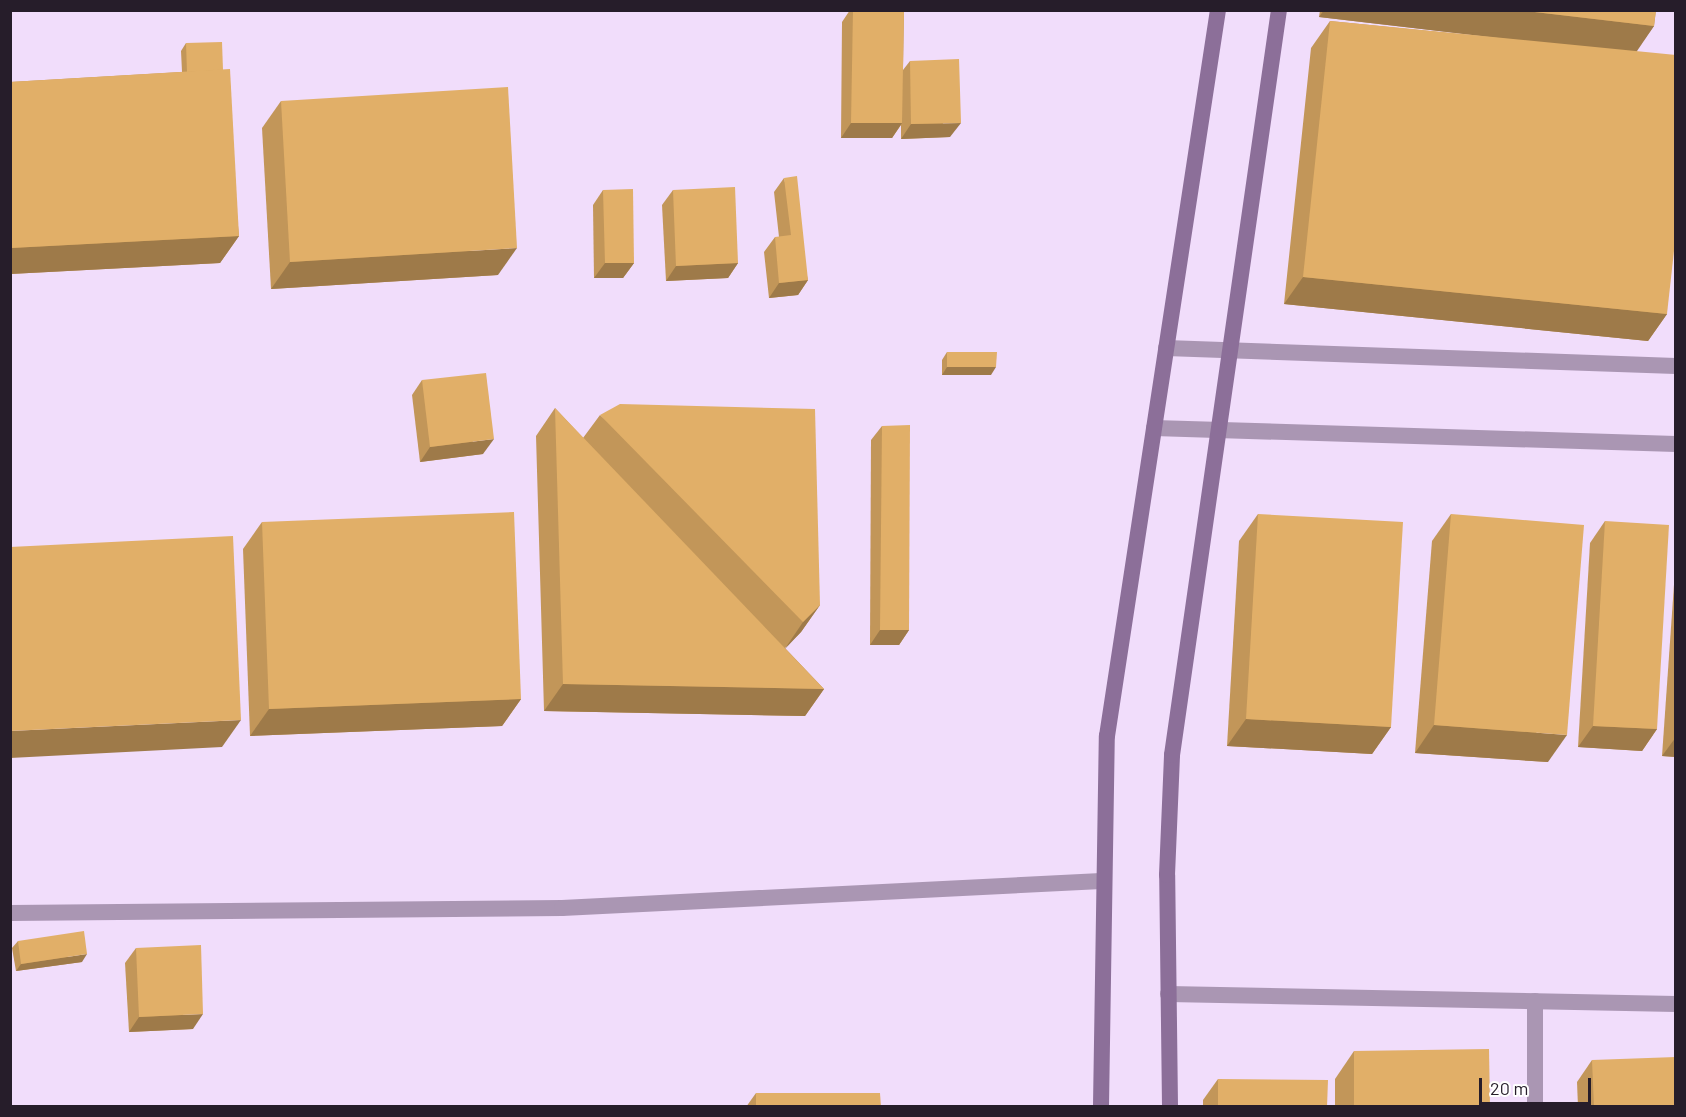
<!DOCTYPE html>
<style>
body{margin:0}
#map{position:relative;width:1686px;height:1117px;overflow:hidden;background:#f1ddfb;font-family:Barlow,sans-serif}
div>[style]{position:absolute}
.minor>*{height:16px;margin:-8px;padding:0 8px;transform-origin:8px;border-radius:8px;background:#aa96b3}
.secondary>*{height:16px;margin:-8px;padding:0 8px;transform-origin:8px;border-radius:8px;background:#8c6f99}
.wall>*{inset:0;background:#c29659}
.shaded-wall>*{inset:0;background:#9e7a49}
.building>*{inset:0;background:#e1af68}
span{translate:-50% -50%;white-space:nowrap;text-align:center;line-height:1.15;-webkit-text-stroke:4.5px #fff;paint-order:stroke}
.frame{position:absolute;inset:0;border:12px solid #261d2a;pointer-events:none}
.scale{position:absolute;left:1479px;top:1078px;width:112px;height:27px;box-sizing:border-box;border:3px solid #261d2a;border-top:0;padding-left:8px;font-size:18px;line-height:21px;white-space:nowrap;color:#261d2a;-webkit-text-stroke:4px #fff;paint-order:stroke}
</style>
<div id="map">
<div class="minor">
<div style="left:1166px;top:348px;width:510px;rotate:2.02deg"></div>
<div style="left:1154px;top:428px;width:522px;rotate:1.76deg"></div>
<div style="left:10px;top:913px;width:552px;rotate:-0.52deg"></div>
<div style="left:562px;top:908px;width:540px;rotate:-2.87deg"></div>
<div style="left:1168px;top:994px;width:508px;rotate:1.13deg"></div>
<div style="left:1535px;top:1001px;width:105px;rotate:90deg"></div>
</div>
<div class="secondary">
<div style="left:1101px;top:1106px;width:370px;rotate:-89.1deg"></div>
<div style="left:1107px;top:736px;width:734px;rotate:-81.31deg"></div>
<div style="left:1170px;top:1106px;width:231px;rotate:-90.7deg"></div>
<div style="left:1167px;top:875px;width:120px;rotate:-87.6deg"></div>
<div style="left:1172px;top:755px;width:753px;rotate:-81.83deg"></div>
</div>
<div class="wall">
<div style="clip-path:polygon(850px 10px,904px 10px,903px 70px,910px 61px,950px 137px,901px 139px,901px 125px,892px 138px,841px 138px,842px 22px)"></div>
<div style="clip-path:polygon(1320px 10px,1656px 10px,1654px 26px,1636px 51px,1667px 314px,1648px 341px,1284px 304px,1311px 48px,1330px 21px,1499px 38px,1319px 17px)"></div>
<div style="clip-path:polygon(186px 43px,223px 70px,239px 236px,220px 263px,10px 274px,10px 82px,182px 72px,181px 51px)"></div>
<div style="clip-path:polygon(281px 101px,498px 275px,271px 289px,262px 128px)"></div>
<div style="clip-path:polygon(784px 178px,808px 280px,798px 295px,769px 298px,764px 252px,775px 237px,779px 237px,774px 192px)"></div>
<div style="clip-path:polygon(603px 190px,634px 263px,623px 278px,594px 278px,593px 205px)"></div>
<div style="clip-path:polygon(673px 190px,738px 263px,728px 278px,666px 281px,662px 205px)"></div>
<div style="clip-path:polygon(947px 352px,991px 375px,942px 375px,942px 360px)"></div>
<div style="clip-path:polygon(422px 380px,483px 454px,420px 462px,412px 395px)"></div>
<div style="clip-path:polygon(555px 408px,583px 438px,600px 415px,820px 605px,801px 632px,785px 648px,824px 689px,805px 716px,544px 711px,536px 436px)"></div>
<div style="clip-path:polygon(882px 426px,909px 630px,899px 645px,870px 645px,871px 440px)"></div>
<div style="clip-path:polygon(1258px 514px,1391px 727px,1372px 754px,1227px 746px,1239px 541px)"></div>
<div style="clip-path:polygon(1451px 514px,1548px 762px,1415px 753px,1432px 541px)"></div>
<div style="clip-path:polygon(1605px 521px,1657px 729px,1642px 751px,1578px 747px,1590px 543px)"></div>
<div style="clip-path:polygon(262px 522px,521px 699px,502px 726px,250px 736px,243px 549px)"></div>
<div style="clip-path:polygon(1676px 556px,1676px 757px,1662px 756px)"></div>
<div style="clip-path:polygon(18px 941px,82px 962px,16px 971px,12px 948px)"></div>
<div style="clip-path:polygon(136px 948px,193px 1029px,129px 1032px,125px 963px)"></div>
<div style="clip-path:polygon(1354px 1051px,1490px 1107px,1335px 1107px,1335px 1079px)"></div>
<div style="clip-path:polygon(1592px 1060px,1676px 1107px,1578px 1107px,1577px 1082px)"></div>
<div style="clip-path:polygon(1218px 1079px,1327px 1107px,1203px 1107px,1203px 1100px)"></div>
<div style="clip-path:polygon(756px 1093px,881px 1107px,746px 1107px)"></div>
</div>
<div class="shaded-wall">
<div style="clip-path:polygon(1324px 10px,1517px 10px,1654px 26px,1635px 54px,1319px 17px)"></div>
<div style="clip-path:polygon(851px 123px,902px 123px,892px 138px,841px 138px)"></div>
<div style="clip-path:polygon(961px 123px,950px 137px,901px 139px,911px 124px)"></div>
<div style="clip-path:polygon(239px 236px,220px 263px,10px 274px,11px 248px)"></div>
<div style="clip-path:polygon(517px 248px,498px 275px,271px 289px,290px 262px)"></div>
<div style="clip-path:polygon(605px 263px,634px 263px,623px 278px,594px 278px)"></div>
<div style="clip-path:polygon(738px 263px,728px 278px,666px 281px,676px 266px)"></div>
<div style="clip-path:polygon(1303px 277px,1667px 314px,1648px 341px,1284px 304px)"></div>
<div style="clip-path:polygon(808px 280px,798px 295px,769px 298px,779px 283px)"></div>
<div style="clip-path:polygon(947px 367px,996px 367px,991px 375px,942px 375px)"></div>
<div style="clip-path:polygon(494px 439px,483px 454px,420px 462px,430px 447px)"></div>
<div style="clip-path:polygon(820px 605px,801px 632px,784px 650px,803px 622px)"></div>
<div style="clip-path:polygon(880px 630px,909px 630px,899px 645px,870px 645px)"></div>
<div style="clip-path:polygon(563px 684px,824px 689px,805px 716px,544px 711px)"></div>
<div style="clip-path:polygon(521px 699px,502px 726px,250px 736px,269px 709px)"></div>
<div style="clip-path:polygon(1246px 719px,1391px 727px,1372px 754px,1227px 746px)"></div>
<div style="clip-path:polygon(241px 720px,222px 747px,10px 758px,10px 731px)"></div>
<div style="clip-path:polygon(1434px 725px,1567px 735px,1548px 762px,1415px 753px)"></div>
<div style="clip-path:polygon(1593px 726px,1657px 729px,1642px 751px,1578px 747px)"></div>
<div style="clip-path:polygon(1676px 737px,1676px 757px,1662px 756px)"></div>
<div style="clip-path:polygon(87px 954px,82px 962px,16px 971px,21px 964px)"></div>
<div style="clip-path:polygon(203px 1014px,193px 1029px,129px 1032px,139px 1017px)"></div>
</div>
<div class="building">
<div style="clip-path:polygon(853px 10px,904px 10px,902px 123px,851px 123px)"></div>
<div style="clip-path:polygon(1517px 10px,1656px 10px,1654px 26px)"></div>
<div style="clip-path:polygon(1330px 21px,1676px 55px,1676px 233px,1667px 314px,1303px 277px)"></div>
<div style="clip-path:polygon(222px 42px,223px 70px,187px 72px,186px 43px)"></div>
<div style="clip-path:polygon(959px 59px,961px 123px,911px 124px,910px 61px)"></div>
<div style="clip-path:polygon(230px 69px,239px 236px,11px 248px,10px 82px)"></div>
<div style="clip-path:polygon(508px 87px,517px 248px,290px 262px,281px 101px)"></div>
<div style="clip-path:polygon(797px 176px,808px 280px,779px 283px,775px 237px,791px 235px,784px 178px)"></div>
<div style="clip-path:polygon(735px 187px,738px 263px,676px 266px,673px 190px)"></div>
<div style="clip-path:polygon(633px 189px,634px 263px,605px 263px,603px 190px)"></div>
<div style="clip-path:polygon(947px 352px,997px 352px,996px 367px,947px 367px)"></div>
<div style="clip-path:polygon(486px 373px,494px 439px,430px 447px,422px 380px)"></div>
<div style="clip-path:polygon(620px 404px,815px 409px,820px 605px,803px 622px,600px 415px)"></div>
<div style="clip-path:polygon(555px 408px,824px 689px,563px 684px)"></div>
<div style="clip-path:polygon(910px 425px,909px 630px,880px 630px,882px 426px)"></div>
<div style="clip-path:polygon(514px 512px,521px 699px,269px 709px,262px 522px)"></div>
<div style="clip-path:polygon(1258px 514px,1403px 522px,1391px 727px,1246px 719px)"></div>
<div style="clip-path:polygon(1451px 514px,1584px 525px,1567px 735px,1434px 725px)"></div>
<div style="clip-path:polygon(1605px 521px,1669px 525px,1657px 729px,1593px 726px)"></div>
<div style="clip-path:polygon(233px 536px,241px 720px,10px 731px,10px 547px)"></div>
<div style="clip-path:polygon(84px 931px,87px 954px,21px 964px,18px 941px)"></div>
<div style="clip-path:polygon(201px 945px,203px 1014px,139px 1017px,136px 948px)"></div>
<div style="clip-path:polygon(1489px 1049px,1490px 1107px,1354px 1107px,1354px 1051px)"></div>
<div style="clip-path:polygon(1676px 1057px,1676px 1107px,1594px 1107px,1592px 1060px)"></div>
<div style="clip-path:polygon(1218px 1079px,1328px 1080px,1327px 1107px,1218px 1107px)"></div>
<div style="clip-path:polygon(756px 1093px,880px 1093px,881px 1107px,756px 1107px)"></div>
</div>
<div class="frame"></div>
<div class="scale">20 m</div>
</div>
